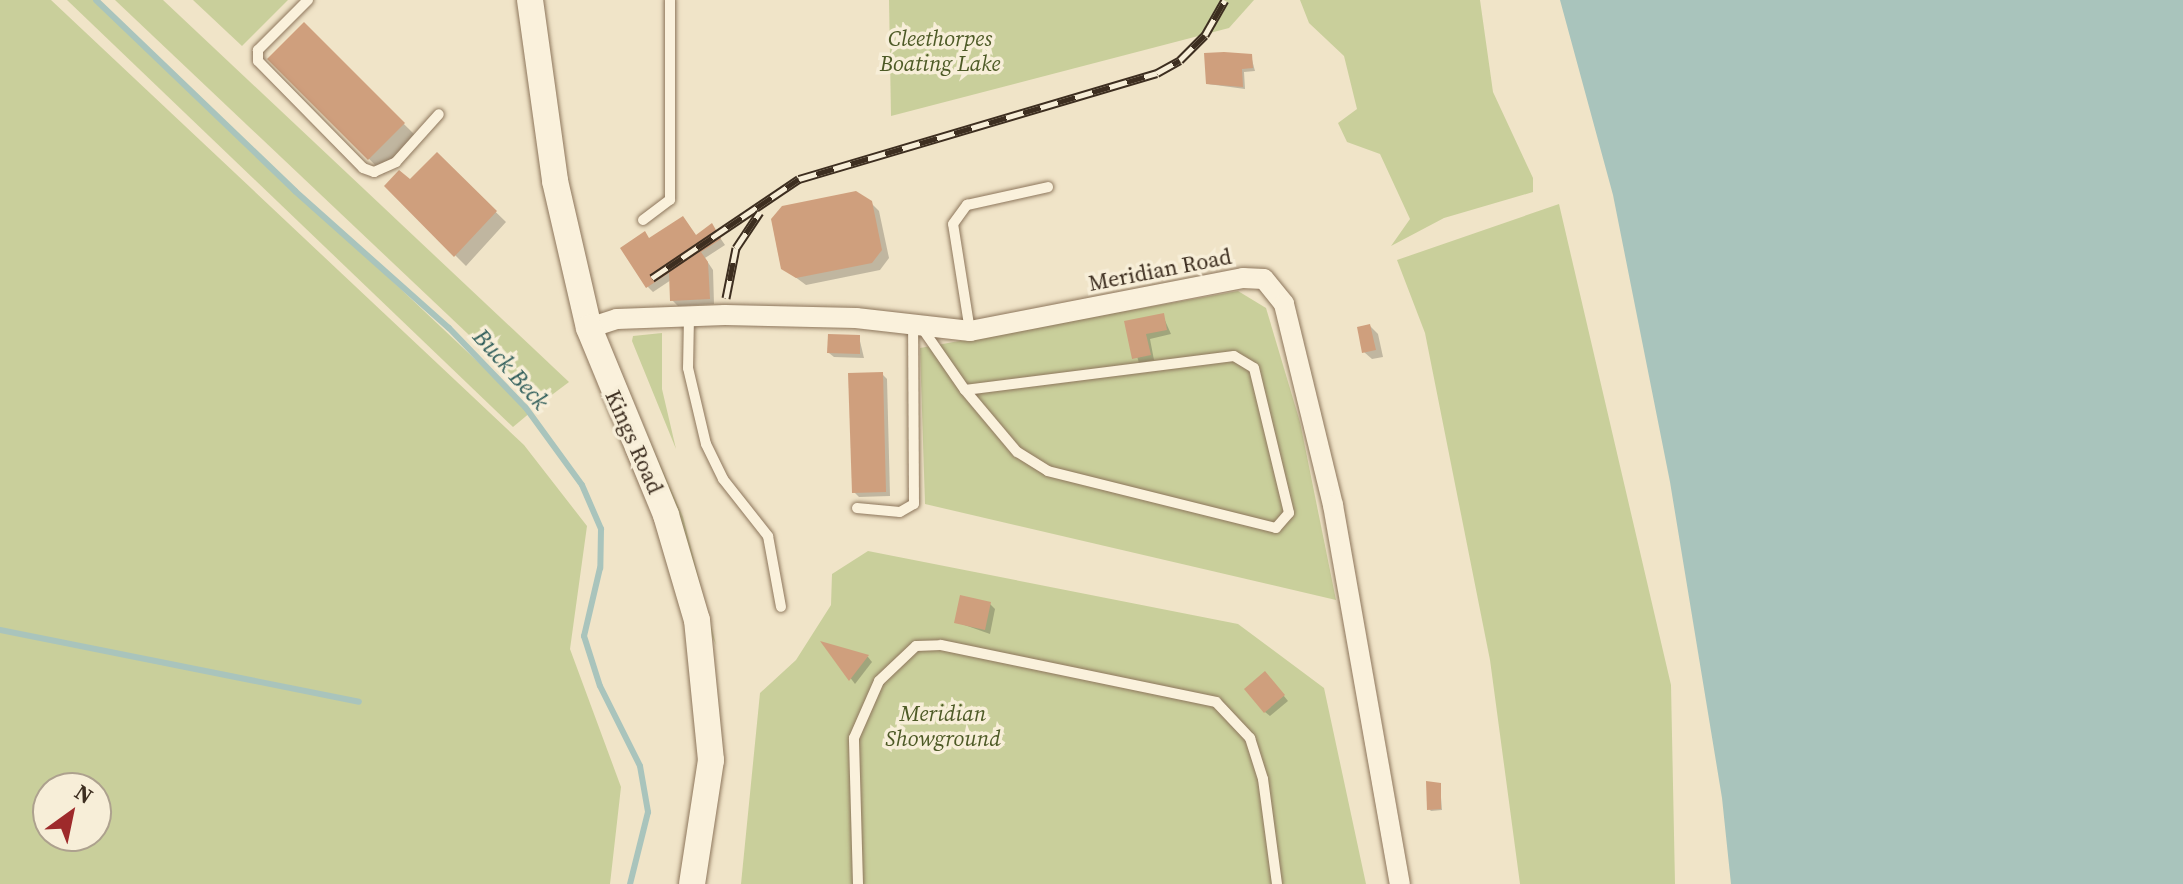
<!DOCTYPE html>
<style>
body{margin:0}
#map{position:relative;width:2183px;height:884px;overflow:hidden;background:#f0e4c8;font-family:"Source Serif 4",serif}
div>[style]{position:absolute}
.green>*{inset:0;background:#c9cf9b}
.water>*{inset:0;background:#a9c4bc}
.shadow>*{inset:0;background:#0003}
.stream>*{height:6px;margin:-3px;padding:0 3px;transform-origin:3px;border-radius:3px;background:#a9c4bc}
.building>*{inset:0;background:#cf9f7d}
.roads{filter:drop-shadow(0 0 2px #8d765c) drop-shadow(0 0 2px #8d765c)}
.service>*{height:10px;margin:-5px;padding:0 5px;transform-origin:5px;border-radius:5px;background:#faf1dc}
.minor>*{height:20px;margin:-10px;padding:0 10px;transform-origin:10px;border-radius:10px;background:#faf1dc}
.tertiary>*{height:26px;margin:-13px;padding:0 13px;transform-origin:13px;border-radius:13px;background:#faf1dc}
.rail>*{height:9px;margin-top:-4.5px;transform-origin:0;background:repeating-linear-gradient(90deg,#f7eed8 0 18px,#3d2e20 0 36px);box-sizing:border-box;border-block:2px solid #3d2e20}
span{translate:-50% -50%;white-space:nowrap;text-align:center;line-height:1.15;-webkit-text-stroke:7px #f7eed8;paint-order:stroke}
.park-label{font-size:22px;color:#4d5a26;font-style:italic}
.street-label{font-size:22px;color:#3d2e20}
.water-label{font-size:24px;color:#2f5d5a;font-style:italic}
.north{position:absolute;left:32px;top:772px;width:80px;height:80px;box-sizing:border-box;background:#f7eed8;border:2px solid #ada18e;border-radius:50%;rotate:33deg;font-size:22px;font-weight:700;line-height:32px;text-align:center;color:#3d2e20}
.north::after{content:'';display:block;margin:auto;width:28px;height:36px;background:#9e2a2b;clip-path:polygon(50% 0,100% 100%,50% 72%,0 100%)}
</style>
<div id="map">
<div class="green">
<div style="clip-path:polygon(evenodd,0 0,51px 0,524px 445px,587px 526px,570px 649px,621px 787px,610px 884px,0 884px,0 0,48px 788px,96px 788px,96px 836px,48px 836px,48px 788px)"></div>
<div style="clip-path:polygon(67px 0,95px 0,531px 412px,513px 427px)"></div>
<div style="clip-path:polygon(115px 0,163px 0,569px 382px,541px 403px)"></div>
<div style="clip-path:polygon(193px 0,288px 0,242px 46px)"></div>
<div style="clip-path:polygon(889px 0,1254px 0,1229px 28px,891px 116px)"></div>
<div style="clip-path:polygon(1300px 0,1480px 0,1493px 92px,1533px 178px,1533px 192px,1444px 218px,1391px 246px,1410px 219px,1380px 154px,1347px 142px,1338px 123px,1357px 109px,1344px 56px,1309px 23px)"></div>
<div style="clip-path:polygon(1559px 204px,1671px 685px,1675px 884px,1520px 884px,1490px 660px,1425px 333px,1397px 260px)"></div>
<div style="clip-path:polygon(1238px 291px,1266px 308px,1300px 422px,1336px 600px,925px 504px,920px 348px)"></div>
<div style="clip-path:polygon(662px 333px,662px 389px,676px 449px,632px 341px,633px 336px)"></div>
<div style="clip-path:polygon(636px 409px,683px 517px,716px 645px,700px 609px)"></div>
<div style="clip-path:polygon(868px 551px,1238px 624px,1324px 688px,1366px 884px,741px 884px,760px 693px,796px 660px,831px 605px,832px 574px)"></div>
</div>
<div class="water">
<div style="clip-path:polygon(1560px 0,2183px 0,2183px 884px,1731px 884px,1722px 798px,1670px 482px,1613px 195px)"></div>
</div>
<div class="shadow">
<div style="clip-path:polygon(304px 25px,419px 139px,384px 174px,270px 59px)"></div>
<div style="clip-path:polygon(1251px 56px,1255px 71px,1244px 72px,1245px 89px,1208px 84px)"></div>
<div style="clip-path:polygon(437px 155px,506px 222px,466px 266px,386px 186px,410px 182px)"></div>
<div style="clip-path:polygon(871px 203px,879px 211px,889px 258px,880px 270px,806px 285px,783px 268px)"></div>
<div style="clip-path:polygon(683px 218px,697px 237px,712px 226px,725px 245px,705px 258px,713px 270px,714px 304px,678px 306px,672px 300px,671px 280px,653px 292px,648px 287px,651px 240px)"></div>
<div style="clip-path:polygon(1163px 316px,1171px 334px,1150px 339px,1154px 360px,1139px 363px,1127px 323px)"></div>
<div style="clip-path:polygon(1370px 326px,1378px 334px,1383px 357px,1372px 359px,1364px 352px)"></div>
<div style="clip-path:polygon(859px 337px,864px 358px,834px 357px,829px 353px)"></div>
<div style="clip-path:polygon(882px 374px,887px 379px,890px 496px,859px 497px,854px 492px)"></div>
<div style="clip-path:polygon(990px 604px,995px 609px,990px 634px,956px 622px)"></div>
<div style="clip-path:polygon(825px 644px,868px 657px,872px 662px,855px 684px)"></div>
<div style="clip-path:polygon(1270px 679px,1288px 701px,1270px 716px,1265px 712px)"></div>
<div style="clip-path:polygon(1440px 785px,1442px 810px,1431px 811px,1429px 809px)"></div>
</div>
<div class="stream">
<div style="left:96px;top:0;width:276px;rotate:43.8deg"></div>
<div style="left:295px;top:191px;width:206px;rotate:41.7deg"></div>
<div style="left:449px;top:328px;width:111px;rotate:46.1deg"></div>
<div style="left:526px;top:408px;width:95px;rotate:54deg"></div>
<div style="left:582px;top:485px;width:48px;rotate:66.6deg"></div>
<div style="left:601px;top:529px;width:39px;rotate:91deg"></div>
<div style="left:600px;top:568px;width:70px;rotate:103.2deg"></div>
<div style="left:584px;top:636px;width:52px;rotate:72.3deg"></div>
<div style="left:600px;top:686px;width:89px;rotate:63.4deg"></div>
<div style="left:640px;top:766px;width:47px;rotate:80.1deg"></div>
<div style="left:648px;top:812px;width:74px;rotate:104deg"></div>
<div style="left:0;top:630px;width:366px;rotate:11.3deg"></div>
</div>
<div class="building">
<div style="clip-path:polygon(304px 22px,405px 123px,368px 160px,267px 59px)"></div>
<div style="clip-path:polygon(1224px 52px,1252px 54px,1253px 68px,1242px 69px,1243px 87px,1206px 84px,1204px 53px)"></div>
<div style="clip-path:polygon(437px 152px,497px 211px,454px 257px,384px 186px,399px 170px,410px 179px)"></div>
<div style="clip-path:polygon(856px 191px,872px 201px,882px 250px,872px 263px,796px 278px,781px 269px,771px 219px,782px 206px)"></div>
<div style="clip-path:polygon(683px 216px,696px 235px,712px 223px,721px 239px,701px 252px,708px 262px,710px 299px,670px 301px,669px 273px,646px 288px,620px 248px,645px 231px,649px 238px)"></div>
<div style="clip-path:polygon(1164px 313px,1167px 330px,1146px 334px,1151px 355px,1132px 359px,1124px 321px)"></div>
<div style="clip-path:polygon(1370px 324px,1376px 350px,1362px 353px,1357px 327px)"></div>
<div style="clip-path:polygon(828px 334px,860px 335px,860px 354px,827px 353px)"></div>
<div style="clip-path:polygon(883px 372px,886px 492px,852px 493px,848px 373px)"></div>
<div style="clip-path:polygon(960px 595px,991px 602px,985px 630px,954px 623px)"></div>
<div style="clip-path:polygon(820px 641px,869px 655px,849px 681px)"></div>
<div style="clip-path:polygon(1265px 671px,1285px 695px,1264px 713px,1244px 689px)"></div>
<div style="clip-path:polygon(1426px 781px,1441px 783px,1441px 809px,1427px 810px)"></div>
</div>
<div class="roads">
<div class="service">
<div style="left:308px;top:0;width:71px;rotate:135deg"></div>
<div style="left:258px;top:50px;width:11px;rotate:90deg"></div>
<div style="left:258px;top:61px;width:150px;rotate:45.5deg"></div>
<div style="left:363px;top:168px;width:12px;rotate:20deg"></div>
<div style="left:374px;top:172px;width:24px;rotate:-24deg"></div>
<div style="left:396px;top:162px;width:64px;rotate:-48.1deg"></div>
<div style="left:643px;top:220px;width:34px;rotate:-37deg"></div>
<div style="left:670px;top:200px;width:200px;rotate:-90deg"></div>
<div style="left:689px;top:317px;width:51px;rotate:91.1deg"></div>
<div style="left:688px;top:368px;width:78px;rotate:76.7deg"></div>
<div style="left:706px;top:444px;width:39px;rotate:64deg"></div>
<div style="left:723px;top:479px;width:73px;rotate:51.7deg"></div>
<div style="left:768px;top:536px;width:72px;rotate:79.6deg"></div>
<div style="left:922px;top:328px;width:75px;rotate:55.3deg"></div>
<div style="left:965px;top:390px;width:271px;rotate:-7.2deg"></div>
<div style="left:1234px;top:356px;width:23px;rotate:31deg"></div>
<div style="left:1254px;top:368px;width:149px;rotate:76.4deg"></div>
<div style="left:1289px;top:513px;width:20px;rotate:131deg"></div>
<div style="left:1276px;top:528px;width:235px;rotate:-166deg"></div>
<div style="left:1048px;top:471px;width:36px;rotate:-148deg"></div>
<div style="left:1017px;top:452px;width:81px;rotate:-130deg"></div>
<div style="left:970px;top:331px;width:108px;rotate:-99deg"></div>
<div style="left:953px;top:224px;width:24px;rotate:-54deg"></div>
<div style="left:967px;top:205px;width:83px;rotate:-12.5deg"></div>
<div style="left:857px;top:508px;width:43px;rotate:5.3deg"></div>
<div style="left:900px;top:512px;width:16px;rotate:-30deg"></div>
<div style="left:914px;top:504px;width:179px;rotate:-90.3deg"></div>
<div style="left:858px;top:884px;width:146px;rotate:-91.6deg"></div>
<div style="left:854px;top:738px;width:62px;rotate:-66.3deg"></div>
<div style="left:879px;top:681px;width:51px;rotate:-43.4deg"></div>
<div style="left:916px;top:646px;width:25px;rotate:-2deg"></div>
<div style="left:941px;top:645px;width:281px;rotate:11.7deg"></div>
<div style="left:1216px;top:702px;width:50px;rotate:46.6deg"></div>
<div style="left:1250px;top:738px;width:43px;rotate:72.4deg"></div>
<div style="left:1263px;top:779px;width:106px;rotate:82.4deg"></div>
</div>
<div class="minor">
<div style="left:589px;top:328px;width:29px;rotate:-18deg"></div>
<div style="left:617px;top:319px;width:108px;rotate:-2.1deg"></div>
<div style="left:725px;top:315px;width:131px;rotate:1.3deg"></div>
<div style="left:856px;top:318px;width:115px;rotate:6.5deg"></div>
<div style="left:970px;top:331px;width:278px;rotate:-11deg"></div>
<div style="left:1243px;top:278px;width:21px;rotate:3deg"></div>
<div style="left:1264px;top:279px;width:32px;rotate:51deg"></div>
<div style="left:1284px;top:304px;width:207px;rotate:76.3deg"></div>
<div style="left:1333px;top:505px;width:385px;rotate:80deg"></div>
</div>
<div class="tertiary">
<div style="left:530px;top:0;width:183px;rotate:82.1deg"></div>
<div style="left:555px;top:181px;width:151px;rotate:77deg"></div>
<div style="left:589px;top:328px;width:202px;rotate:67.6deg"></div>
<div style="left:666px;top:515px;width:109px;rotate:73.6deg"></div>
<div style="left:697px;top:620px;width:141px;rotate:84.3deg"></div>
<div style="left:711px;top:760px;width:125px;rotate:98.7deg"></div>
</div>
</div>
<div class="rail">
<div style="left:652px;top:278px;width:177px;rotate:-34deg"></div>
<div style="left:799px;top:179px;width:373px;rotate:-16.5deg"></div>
<div style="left:1157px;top:73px;width:26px;rotate:-29deg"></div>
<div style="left:1180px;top:60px;width:35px;rotate:-45deg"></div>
<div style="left:1205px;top:35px;width:40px;rotate:-60.3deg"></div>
<div style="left:726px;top:298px;width:51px;rotate:-78.7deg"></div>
<div style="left:736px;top:248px;width:43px;rotate:-56.3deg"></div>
</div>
<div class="park-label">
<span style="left:940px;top:51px">Cleethorpes<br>Boating Lake</span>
<span style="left:943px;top:726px">Meridian<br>Showground</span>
</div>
<div class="street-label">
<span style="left:1160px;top:270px;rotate:-11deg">Meridian Road</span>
<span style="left:634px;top:442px;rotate:66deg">Kings Road</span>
</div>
<div class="water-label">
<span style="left:511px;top:369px;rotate:48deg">Buck Beck</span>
</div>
<div class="north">N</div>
</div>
